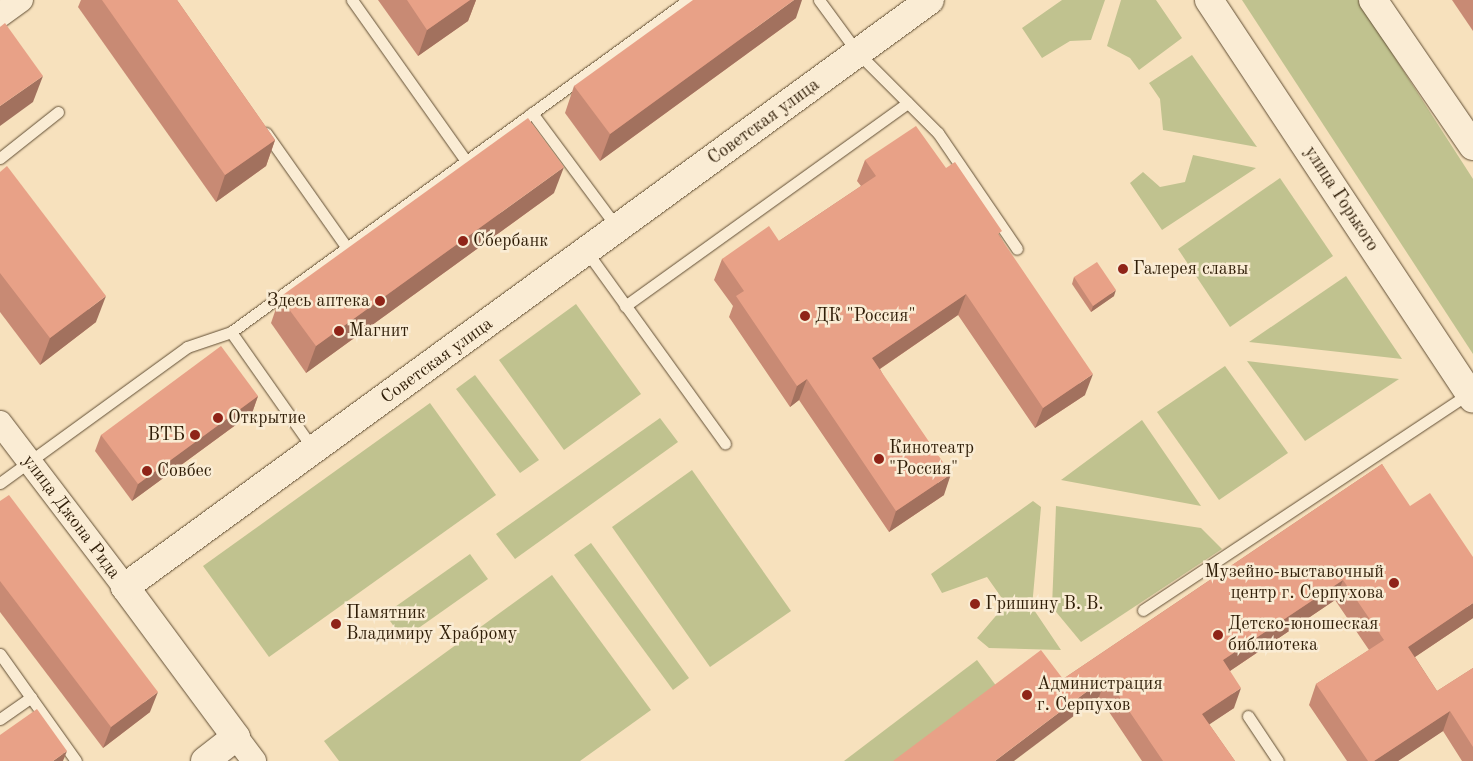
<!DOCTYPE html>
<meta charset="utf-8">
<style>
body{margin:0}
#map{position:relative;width:1473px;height:761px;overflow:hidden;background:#f7e1bd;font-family:"Old Standard TT",serif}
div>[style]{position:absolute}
.green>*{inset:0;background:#c0c28f}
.roads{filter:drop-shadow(0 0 1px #614e34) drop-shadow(0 0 1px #614e34)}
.lane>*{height:11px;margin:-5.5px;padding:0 5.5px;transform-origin:5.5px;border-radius:5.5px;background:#faecd4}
.street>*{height:24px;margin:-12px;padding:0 12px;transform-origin:12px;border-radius:12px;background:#faecd4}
.secondary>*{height:28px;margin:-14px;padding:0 14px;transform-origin:14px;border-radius:14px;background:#faecd4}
.wall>*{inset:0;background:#c88a74}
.shaded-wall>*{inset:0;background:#a2715e}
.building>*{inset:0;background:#e8a187}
.dots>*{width:14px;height:14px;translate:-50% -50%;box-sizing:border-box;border:2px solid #faecd4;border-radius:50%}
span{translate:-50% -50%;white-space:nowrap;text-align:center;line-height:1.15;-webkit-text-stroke:5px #faecd4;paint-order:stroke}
.street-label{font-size:18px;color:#2f1d07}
.poi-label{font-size:18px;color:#2f1d07}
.left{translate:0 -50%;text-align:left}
.right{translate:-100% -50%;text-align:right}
</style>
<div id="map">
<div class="green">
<div style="clip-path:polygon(1062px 0,1105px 0,1091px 40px,1070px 41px,1042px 58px,1022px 28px)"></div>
<div style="clip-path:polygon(1121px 0,1156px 0,1182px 38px,1139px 70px,1130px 58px,1107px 46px)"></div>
<div style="clip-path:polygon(1242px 0,1358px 0,1473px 179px,1473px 354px)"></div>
<div style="clip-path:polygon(1192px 55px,1257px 147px,1163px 130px,1160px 99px,1149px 83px)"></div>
<div style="clip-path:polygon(1193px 155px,1256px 168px,1162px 230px,1130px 183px,1143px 172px,1160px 187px,1185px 182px)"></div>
<div style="clip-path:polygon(1280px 178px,1333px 256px,1230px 327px,1178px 249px)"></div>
<div style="clip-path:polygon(1346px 276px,1402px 359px,1249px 342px)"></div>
<div style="clip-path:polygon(576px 304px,641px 394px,564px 450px,499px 360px)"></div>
<div style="clip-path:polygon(1247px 361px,1399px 379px,1305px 441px)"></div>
<div style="clip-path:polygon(1225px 366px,1288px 453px,1219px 500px,1157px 412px)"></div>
<div style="clip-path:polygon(475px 375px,539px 460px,520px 473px,456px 389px)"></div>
<div style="clip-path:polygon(430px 403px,496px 495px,269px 657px,203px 566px)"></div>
<div style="clip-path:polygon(660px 418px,678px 442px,515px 559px,496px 534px)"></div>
<div style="clip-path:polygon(1142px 420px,1201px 506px,1061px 480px)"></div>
<div style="clip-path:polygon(692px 470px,791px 611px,710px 667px,612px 527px)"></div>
<div style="clip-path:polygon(1033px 501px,1041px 507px,1032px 607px,1061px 650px,989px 648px,977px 638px,1006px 604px,987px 577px,942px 593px,931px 574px)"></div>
<div style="clip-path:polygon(1056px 506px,1201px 528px,1222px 549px,1081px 642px,1052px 607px)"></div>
<div style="clip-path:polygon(591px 543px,689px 678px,673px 690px,574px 555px)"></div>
<div style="clip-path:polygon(470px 554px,488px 579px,403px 639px,385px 614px)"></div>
<div style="clip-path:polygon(552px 575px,651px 710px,580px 761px,339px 761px,324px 741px)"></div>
<div style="clip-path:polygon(977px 660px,1000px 691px,907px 761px,844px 761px)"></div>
</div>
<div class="roads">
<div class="lane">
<div style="left:352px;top:0;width:197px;rotate:54.7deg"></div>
<div style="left:819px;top:0;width:66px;rotate:53.7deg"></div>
<div style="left:858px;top:53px;width:113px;rotate:45deg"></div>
<div style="left:938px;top:133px;width:140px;rotate:55.7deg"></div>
<div style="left:532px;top:113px;width:144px;rotate:53.4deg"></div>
<div style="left:266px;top:133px;width:141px;rotate:54.8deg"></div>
<div style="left:0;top:158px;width:74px;rotate:-38.4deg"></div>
<div style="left:587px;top:252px;width:236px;rotate:54.2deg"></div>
<div style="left:625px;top:306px;width:348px;rotate:-35.7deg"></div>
<div style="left:231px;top:332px;width:144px;rotate:54.9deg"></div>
<div style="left:0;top:483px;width:231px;rotate:-36deg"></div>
<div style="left:187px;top:347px;width:46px;rotate:-18.8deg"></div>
<div style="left:231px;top:332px;width:565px;rotate:-36deg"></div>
<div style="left:1143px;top:610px;width:392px;rotate:-33.6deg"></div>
<div style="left:0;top:654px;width:131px;rotate:54.6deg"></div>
<div style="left:1248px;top:716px;width:54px;rotate:56.3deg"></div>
<div style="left:0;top:719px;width:38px;rotate:-35deg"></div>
</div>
<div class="street">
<div style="left:0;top:15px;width:26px;rotate:-36deg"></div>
<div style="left:0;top:423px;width:206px;rotate:52.7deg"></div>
<div style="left:236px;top:737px;width:30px;rotate:53deg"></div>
</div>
<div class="secondary">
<div style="left:1209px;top:0;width:478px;rotate:56.5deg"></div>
<div style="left:1373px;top:0;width:177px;rotate:55.6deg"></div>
<div style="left:205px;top:761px;width:39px;rotate:-38deg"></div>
<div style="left:236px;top:737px;width:187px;rotate:-126.5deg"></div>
<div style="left:125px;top:587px;width:996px;rotate:-36.1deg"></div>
</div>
</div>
<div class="wall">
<div style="clip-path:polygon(81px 0,177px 0,275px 140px,266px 166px,216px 202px,78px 7px)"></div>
<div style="clip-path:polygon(378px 0,476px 0,468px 21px,418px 56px)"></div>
<div style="clip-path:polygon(1452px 0,1473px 0,1473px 31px)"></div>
<div style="clip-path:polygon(796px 18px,600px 161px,565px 113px,574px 86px)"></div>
<div style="clip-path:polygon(865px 160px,946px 168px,1000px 236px,1085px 395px,1035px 428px,958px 315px,880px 369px,944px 495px,889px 532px,799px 400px,790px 407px,729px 317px,733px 306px,714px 280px,722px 259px,779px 241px,861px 186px,857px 181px)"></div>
<div style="clip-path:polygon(0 172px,96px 322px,40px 365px,0 312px)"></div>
<div style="clip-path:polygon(554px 193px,306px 373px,271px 323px,280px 297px)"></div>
<div style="clip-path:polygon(1074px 277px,1114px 296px,1091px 312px,1072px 284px)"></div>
<div style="clip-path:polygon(258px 396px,252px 413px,132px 501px,95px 451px,101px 435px)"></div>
<div style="clip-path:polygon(1382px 464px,1473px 618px,1415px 657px,1437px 691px,1473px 668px,1473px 761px,1462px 761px,1443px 731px,1398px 761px,1347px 761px,1309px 705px,1316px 684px,1369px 650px,1335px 600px,1230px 671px,1234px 708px,1209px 724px,1235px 761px,1142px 761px,1099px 697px,1063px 679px)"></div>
<div style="clip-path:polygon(0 501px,150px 712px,103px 748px,0 612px)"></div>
</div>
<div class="shaded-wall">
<div style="clip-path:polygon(470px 0,476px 0,468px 21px,418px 56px,427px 30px)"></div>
<div style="clip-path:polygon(794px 0,802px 0,796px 18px,600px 161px,610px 134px)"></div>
<div style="clip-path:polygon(43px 76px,33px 102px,0 126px,0 106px)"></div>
<div style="clip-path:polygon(275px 140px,266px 166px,216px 202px,225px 175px)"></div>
<div style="clip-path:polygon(564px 167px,554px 193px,306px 373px,316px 346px)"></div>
<div style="clip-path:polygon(1116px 290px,1114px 296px,1091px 312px,1093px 306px)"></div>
<div style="clip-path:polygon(966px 294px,958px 315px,865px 379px,872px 358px)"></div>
<div style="clip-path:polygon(106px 296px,96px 322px,40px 365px,50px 338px)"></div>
<div style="clip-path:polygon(1093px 374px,1085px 395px,1035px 428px,1043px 408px)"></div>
<div style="clip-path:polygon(807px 379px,799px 400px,790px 407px,797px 386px)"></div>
<div style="clip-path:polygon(258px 396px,252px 413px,132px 501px,138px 484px)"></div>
<div style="clip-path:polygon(951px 474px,944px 495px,889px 532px,896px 511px)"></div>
<div style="clip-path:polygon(1343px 580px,1335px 600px,1215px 681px,1223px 660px)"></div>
<div style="clip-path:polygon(1473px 603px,1473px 618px,1400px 667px,1408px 647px)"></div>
<div style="clip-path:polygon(1106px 677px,1099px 697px,1014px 761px,995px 761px)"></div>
<div style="clip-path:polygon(1241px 688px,1234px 708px,1195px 734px,1202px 714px)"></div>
<div style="clip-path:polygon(158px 692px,150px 712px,103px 748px,111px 727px)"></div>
<div style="clip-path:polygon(1450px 711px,1443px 731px,1398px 761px,1374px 761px)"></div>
<div style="clip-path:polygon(67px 751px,63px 761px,53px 761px)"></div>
</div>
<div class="building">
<div style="clip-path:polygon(102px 0,177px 0,275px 140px,225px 175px)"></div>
<div style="clip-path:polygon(407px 0,470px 0,427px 30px)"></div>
<div style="clip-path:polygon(693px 0,794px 0,610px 134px,574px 86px)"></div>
<div style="clip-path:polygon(5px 23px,43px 76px,0 106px,0 27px)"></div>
<div style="clip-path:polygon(528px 118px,564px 167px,316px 346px,280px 297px)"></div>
<div style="clip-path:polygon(916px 126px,946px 168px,955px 162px,1002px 231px,998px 234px,1093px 374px,1043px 408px,966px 294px,872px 358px,951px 474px,896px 511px,807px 379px,797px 386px,736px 296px,744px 291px,722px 259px,769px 226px,779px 241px,876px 176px,865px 160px)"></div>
<div style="clip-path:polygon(7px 166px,106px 296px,50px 338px,0 273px,0 172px)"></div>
<div style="clip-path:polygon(1097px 262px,1116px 290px,1093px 306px,1074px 277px)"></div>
<div style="clip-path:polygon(221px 346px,258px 396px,138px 484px,101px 435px)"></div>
<div style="clip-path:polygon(1382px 464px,1410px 506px,1430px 493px,1473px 557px,1473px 603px,1408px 647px,1437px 691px,1473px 668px,1473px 747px,1450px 711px,1374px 761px,1368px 761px,1316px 684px,1384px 640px,1343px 580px,1223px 660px,1241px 688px,1202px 714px,1235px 761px,1163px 761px,1106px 677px,995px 761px,893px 761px,1041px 650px,1063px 679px)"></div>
<div style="clip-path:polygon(9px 495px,158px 692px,111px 727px,0 581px,0 501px)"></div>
<div style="clip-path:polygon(37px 709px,67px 751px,53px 761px,0 761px,0 735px)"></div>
</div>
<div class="dots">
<div style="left:463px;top:241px;background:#8f2418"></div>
<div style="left:1123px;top:269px;background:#8f2418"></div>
<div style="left:380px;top:301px;background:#8f2418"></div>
<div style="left:805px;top:316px;background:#8f2418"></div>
<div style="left:339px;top:331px;background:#8f2418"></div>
<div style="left:218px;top:418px;background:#8f2418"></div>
<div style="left:195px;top:435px;background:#8f2418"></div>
<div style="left:879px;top:459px;background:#8f2418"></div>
<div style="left:147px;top:471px;background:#8f2418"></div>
<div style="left:1394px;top:583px;background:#8f2418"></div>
<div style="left:975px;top:604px;background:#8f2418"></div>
<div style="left:336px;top:624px;background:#8f2418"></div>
<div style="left:1218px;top:635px;background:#8f2418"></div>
<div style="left:1027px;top:695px;background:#8f2418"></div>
</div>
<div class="street-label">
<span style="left:764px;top:122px;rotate:-36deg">Советская улица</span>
<span style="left:1341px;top:199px;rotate:57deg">улица Горького</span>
<span style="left:437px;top:361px;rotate:-36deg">Советская улица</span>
<span style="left:71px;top:517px;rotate:53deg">улица Джона Рида</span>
</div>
<div class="poi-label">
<span class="left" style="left:473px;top:241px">Сбербанк</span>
<span class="left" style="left:1133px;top:269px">Галерея славы</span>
<span class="right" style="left:370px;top:301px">Здесь аптека</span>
<span class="left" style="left:815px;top:316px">ДК "Россия"</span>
<span class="left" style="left:349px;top:331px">Магнит</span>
<span class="left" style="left:228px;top:418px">Открытие</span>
<span class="right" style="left:185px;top:435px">ВТБ</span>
<span class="left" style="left:889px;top:459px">Кинотеатр<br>"Россия"</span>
<span class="left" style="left:157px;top:471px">Совбес</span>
<span class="right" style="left:1384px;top:583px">Музейно-выставочный<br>центр г. Серпухова</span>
<span class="left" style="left:985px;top:604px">Гришину В. В.</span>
<span class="left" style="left:346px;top:624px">Памятник<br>Владимиру Храброму</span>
<span class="left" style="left:1228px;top:635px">Детско-юношеская<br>библиотека</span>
<span class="left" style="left:1037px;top:695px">Администрация<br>г. Серпухов</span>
</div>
</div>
